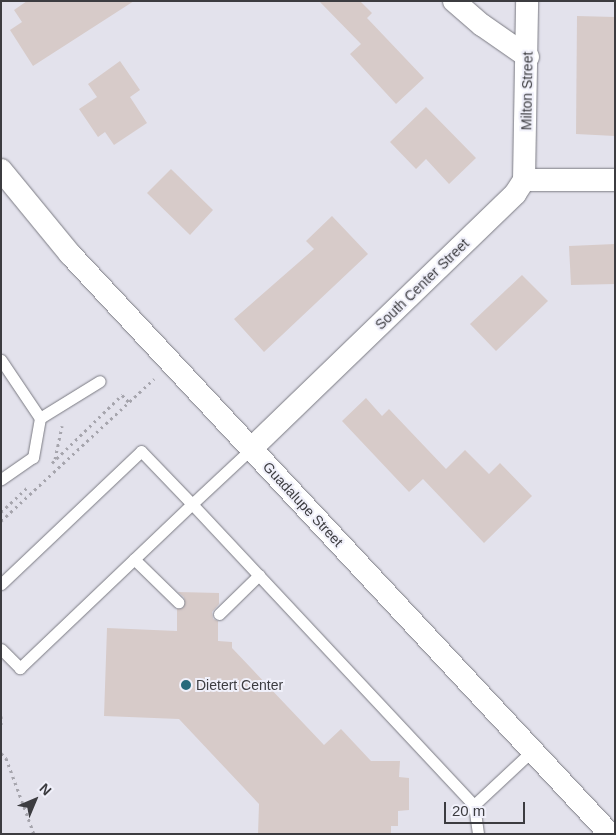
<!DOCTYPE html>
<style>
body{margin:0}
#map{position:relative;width:616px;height:835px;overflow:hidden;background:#e3e2ec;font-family:Arial,sans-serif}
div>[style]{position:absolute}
.building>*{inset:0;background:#d7cbc9}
.path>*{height:3px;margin-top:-1.5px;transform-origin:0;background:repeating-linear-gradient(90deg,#a6a5ad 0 2.5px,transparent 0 6.5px)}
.roads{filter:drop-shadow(0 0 1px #7a7a82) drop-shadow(0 0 1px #7a7a82)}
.service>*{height:11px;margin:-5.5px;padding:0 5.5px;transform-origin:5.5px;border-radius:5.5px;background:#fff}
.minor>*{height:22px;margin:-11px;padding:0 11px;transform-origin:11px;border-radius:11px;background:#fff}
.dots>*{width:14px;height:14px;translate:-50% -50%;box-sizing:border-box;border:2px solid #f0f0fa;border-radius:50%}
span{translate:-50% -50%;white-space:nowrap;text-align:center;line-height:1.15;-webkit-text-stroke:4px #f0f0fa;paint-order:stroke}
.street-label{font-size:14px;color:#3c3c40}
.poi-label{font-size:14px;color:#3c3c40}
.left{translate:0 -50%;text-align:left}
.frame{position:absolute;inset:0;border:2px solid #3c3c40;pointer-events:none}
.north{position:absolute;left:10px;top:775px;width:50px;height:50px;-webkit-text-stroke:4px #f0f0fa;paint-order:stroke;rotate:45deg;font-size:14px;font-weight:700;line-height:20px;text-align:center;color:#3c3c40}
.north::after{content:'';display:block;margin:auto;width:18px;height:22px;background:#3c3c40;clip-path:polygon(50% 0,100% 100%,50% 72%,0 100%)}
.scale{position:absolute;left:444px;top:802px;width:81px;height:22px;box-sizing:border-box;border:2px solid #3c3c40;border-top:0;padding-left:6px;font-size:15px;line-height:18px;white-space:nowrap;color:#3c3c40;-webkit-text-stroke:4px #f0f0fa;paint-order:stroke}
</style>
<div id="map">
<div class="building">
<div style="clip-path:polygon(27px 1px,134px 1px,33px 66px,10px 30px,22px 22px,14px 10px)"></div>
<div style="clip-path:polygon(319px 1px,360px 1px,372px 13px,367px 18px,424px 78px,396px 104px,350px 54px,361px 44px)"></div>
<div style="clip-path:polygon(577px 16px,615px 17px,615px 136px,576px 134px)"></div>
<div style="clip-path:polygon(120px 61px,140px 90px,130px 97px,147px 123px,114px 145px,105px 132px,98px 137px,79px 109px,97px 97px,88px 84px)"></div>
<div style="clip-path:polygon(426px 107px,476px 158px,449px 184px,426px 159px,416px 169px,390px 142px)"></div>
<div style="clip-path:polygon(171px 169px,213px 210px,190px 235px,147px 193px)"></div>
<div style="clip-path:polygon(332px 216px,368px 254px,264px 352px,234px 319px,314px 249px,306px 241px)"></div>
<div style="clip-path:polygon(615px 244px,615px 284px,571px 285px,569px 246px)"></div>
<div style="clip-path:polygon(522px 275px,548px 301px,496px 351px,470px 324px)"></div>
<div style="clip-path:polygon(366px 398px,382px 416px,389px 409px,446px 469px,465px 450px,489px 474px,500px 463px,532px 496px,484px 543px,423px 479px,409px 492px,342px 421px)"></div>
<div style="clip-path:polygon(178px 592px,219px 593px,219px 604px,212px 612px,213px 619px,218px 621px,218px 641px,232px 642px,232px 648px,324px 745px,341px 729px,371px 761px,400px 761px,399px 777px,409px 778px,409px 810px,398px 811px,398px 826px,391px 826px,391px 834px,258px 834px,259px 804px,179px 719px,104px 716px,107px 628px,177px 631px,177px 609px,183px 608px,185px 603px,184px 597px)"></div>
</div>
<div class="path">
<div style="left:55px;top:459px;width:34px;rotate:-78deg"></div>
<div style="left:52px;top:463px;width:98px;rotate:-44.2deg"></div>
<div style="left:122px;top:395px;width:10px;rotate:45deg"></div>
<div style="left:1px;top:512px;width:37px;rotate:-43deg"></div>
<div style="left:1px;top:521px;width:209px;rotate:-42.9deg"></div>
<div style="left:1px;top:716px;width:11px;rotate:90deg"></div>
<div style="left:1px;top:753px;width:7px;rotate:45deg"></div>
<div style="left:6px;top:758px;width:81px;rotate:69.8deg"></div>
</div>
<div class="roads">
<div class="service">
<div style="left:1px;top:360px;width:70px;rotate:56.1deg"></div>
<div style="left:40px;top:418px;width:40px;rotate:100deg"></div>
<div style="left:33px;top:457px;width:39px;rotate:145deg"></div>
<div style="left:40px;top:418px;width:70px;rotate:-31.7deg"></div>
<div style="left:252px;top:448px;width:82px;rotate:137deg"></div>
<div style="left:192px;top:504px;width:412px;rotate:46.9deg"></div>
<div style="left:474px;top:805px;width:81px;rotate:-43deg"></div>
<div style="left:134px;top:559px;width:62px;rotate:44.3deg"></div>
<div style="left:1px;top:584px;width:193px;rotate:-43.5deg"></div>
<div style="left:141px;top:451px;width:74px;rotate:46.1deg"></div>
<div style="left:192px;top:504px;width:238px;rotate:136.4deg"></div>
<div style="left:20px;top:668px;width:27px;rotate:-135deg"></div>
<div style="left:219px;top:614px;width:56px;rotate:-44.3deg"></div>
<div style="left:474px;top:805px;width:29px;rotate:82deg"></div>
</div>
<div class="minor">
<div style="left:454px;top:1px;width:37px;rotate:41deg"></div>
<div style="left:482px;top:25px;width:56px;rotate:34.8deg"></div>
<div style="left:1px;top:170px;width:109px;rotate:50.6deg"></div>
<div style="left:70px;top:254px;width:792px;rotate:47.05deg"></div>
<div style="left:524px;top:180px;width:179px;rotate:-89deg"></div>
<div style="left:524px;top:180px;width:91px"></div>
<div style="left:252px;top:448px;width:366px;rotate:-44deg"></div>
<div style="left:515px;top:194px;width:17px;rotate:-57deg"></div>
</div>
</div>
<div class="dots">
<div style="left:186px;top:685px;background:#276b7c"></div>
</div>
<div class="street-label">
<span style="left:527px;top:91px;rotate:-89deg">Milton Street</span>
<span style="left:422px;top:284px;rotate:-44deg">South Center Street</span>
<span style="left:303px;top:504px;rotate:47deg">Guadalupe Street</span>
</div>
<div class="poi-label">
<span class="left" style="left:196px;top:685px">Dietert Center</span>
</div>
<div class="frame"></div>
<div class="north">N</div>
<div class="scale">20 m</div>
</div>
